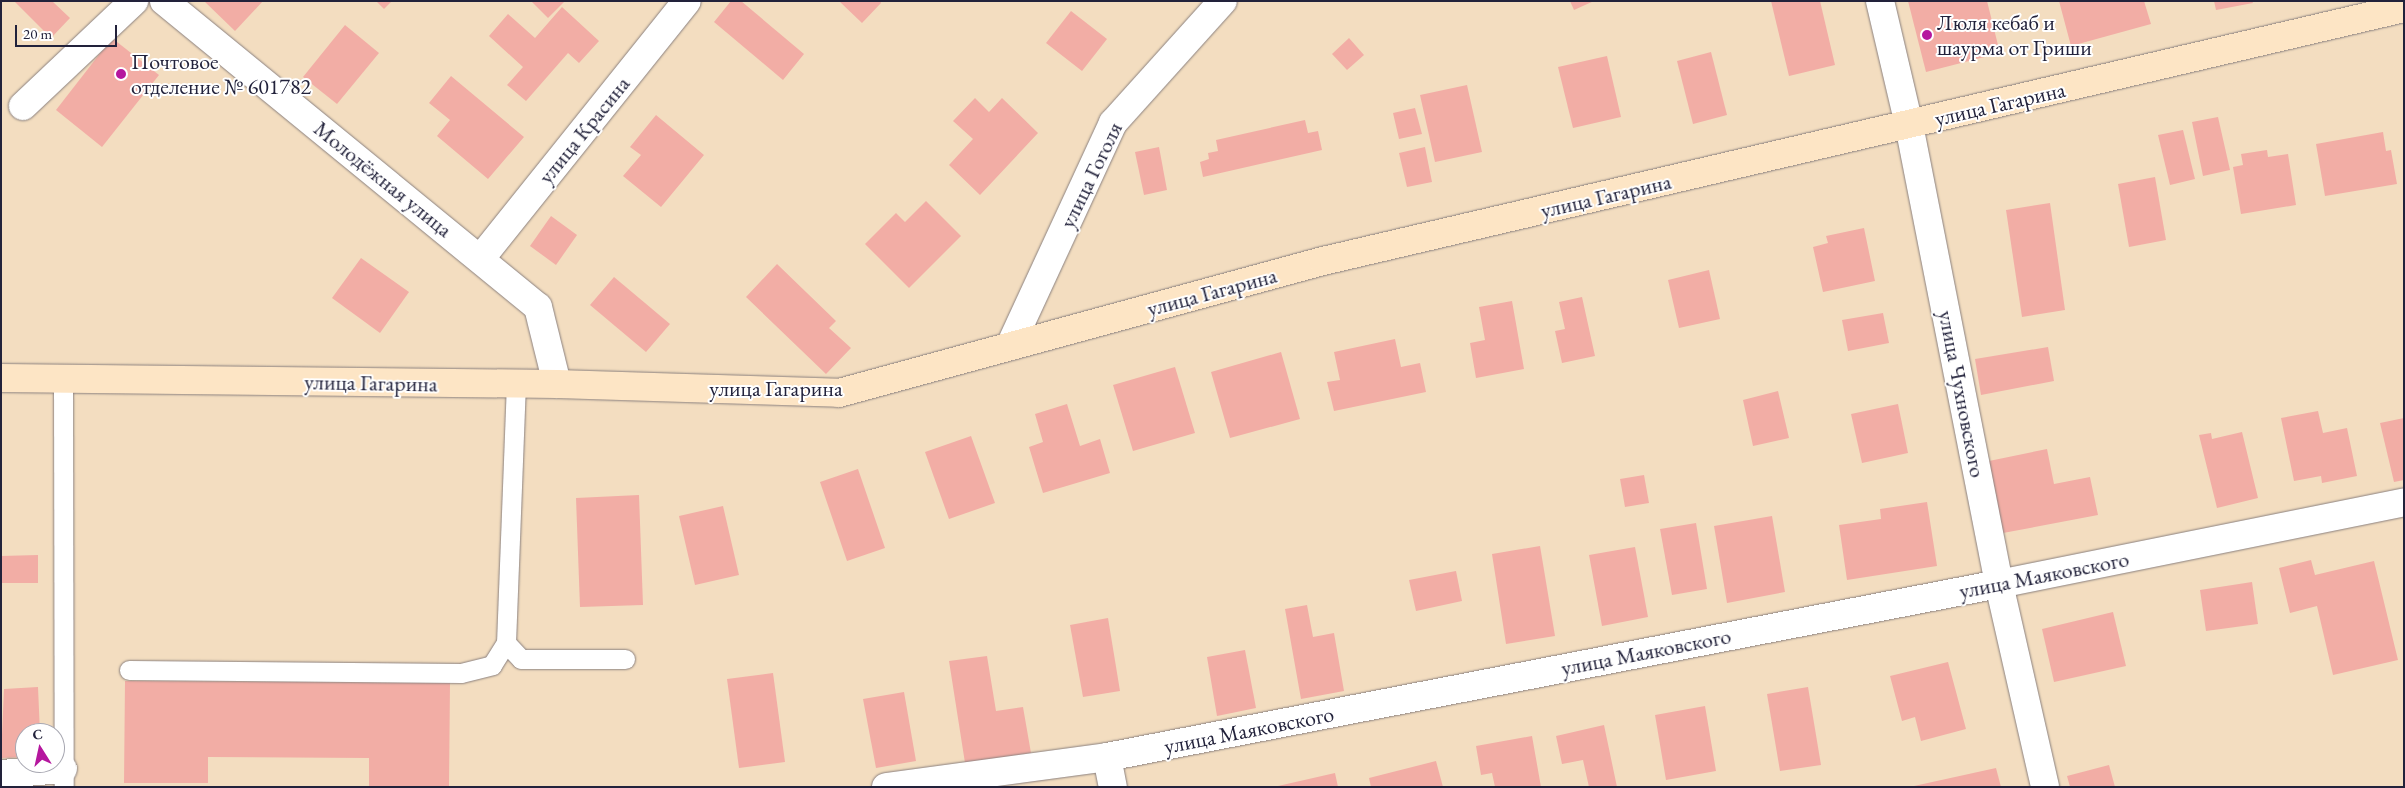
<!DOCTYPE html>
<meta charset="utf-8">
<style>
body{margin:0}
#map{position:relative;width:2405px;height:788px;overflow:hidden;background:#f3ddc0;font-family:"EB Garamond",serif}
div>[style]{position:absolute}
.building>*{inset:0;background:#f2ada5}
.roads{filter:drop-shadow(0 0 1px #8a807e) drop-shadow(0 0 1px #8a807e)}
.service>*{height:19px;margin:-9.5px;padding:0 9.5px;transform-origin:9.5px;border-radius:9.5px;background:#fff}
.minor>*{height:28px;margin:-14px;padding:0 14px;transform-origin:14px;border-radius:14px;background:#fff}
.secondary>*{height:28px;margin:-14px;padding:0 14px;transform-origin:14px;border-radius:14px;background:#fde5c5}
.dots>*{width:14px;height:14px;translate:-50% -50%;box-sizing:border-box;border:2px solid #fff;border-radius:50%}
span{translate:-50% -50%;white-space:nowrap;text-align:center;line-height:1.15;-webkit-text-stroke:4px #fff;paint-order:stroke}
.poi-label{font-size:22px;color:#22223b}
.left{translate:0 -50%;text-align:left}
.street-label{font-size:22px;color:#22223b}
.frame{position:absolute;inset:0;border:2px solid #22223b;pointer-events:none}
.north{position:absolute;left:15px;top:723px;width:50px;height:50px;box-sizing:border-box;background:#fff;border:1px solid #a7a7b1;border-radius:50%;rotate:350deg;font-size:14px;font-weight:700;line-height:20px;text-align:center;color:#22223b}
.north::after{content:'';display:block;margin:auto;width:18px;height:22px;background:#b5179e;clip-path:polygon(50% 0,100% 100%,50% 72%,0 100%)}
.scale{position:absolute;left:15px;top:25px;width:102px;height:22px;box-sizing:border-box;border:2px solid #22223b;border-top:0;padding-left:6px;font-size:15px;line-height:18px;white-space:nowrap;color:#22223b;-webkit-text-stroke:4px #fff;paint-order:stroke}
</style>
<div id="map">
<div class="building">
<div style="clip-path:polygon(14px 1px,52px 1px,70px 18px,51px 38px)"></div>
<div style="clip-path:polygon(204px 1px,263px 1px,235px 31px)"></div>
<div style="clip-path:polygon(376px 1px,392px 1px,384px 9px)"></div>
<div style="clip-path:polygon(531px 1px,565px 1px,548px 18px)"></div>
<div style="clip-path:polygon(731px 1px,741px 1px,804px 54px,783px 80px,714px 22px)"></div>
<div style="clip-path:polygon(839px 1px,880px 1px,881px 3px,862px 23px)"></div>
<div style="clip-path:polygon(1570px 1px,1594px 1px,1574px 10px)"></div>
<div style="clip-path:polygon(1771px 1px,1820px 1px,1835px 65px,1789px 76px)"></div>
<div style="clip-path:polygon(1908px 1px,1987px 1px,2000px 53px,1926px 72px)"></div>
<div style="clip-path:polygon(2059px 1px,2144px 1px,2151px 24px,2071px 46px)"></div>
<div style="clip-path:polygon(2214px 1px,2252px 1px,2253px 3px,2216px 10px)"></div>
<div style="clip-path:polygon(562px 7px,599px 41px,579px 63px,568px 53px,526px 101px,507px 85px,523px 67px,489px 36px,508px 14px,535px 38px)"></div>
<div style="clip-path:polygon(1071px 11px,1107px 39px,1082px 71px,1046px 43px)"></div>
<div style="clip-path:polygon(345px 25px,379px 53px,337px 104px,303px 77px)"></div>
<div style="clip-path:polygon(112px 38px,159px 75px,102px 147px,56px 110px)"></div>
<div style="clip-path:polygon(1349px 38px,1364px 55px,1347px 70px,1332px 54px)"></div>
<div style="clip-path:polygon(1711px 52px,1727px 115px,1693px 124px,1677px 61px)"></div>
<div style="clip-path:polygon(1607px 56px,1621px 117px,1573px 128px,1558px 67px)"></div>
<div style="clip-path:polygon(451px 76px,524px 137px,488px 179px,437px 136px,450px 120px,429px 103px)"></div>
<div style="clip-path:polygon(1467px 85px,1482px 152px,1435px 162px,1420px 95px)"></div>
<div style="clip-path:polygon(975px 98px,989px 112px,1002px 98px,1038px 133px,980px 195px,949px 165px,973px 139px,953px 121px)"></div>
<div style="clip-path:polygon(1415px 108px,1422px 134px,1399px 139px,1393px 113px)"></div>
<div style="clip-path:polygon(656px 115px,704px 155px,661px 207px,623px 176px,641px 155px,630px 147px)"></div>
<div style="clip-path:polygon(2218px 117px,2230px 170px,2203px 176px,2192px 122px)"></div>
<div style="clip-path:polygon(1305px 120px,1308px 133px,1318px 131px,1322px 150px,1203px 177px,1200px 162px,1209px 159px,1208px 153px,1218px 151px,1216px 140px)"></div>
<div style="clip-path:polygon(2183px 130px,2195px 179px,2170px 185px,2158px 135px)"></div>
<div style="clip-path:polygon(2383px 132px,2386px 151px,2391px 150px,2397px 184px,2325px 196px,2316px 144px)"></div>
<div style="clip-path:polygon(1159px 147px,1167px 190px,1144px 195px,1135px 152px)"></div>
<div style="clip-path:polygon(1425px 147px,1432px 182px,1407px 187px,1399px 153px)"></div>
<div style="clip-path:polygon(2267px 150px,2268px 157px,2288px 154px,2296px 205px,2241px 214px,2233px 167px,2243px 165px,2241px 154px)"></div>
<div style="clip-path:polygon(2155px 177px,2166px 240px,2129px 247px,2118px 184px)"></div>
<div style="clip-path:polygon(926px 201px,961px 236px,909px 288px,865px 244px,896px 213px,905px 222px)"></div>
<div style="clip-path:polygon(2050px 203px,2065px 310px,2022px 317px,2006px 210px)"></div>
<div style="clip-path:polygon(551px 216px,577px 235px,556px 265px,530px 246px)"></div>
<div style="clip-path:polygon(1864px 228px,1875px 281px,1823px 292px,1813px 247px,1828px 243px,1826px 236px)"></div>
<div style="clip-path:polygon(361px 258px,409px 292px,380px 333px,332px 298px)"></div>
<div style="clip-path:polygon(777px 264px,836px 321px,829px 328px,851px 348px,826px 374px,746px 297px)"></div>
<div style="clip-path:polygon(1709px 270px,1720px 319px,1679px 328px,1668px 280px)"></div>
<div style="clip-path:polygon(614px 277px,670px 324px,646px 352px,590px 305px)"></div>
<div style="clip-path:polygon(1582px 297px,1595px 356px,1562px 363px,1555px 331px,1565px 329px,1559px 302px)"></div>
<div style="clip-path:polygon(1512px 301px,1524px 369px,1476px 378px,1470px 343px,1485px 340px,1479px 307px)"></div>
<div style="clip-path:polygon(1883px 313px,1889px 343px,1848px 351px,1842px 320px)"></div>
<div style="clip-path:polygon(1395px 339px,1401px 367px,1420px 363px,1426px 392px,1334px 411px,1327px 382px,1340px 380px,1334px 352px)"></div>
<div style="clip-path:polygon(2048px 347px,2054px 381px,1981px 395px,1975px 359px)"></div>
<div style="clip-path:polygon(1281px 352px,1300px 419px,1230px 438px,1211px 372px)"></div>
<div style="clip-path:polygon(1175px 367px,1195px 433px,1133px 451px,1113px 385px)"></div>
<div style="clip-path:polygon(1778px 391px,1789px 438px,1753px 446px,1743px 400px)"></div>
<div style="clip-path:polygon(1067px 404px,1080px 446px,1100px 439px,1110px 473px,1043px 493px,1029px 447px,1043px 442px,1035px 414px)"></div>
<div style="clip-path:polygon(1898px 404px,1908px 453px,1862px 463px,1851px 414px)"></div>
<div style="clip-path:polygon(2318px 411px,2323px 433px,2347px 428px,2357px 476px,2322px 483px,2321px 476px,2294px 481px,2281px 418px)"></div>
<div style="clip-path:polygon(2404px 418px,2404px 480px,2394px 482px,2380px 423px)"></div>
<div style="clip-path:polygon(2242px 432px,2258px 498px,2217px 508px,2199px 435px,2211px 433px,2212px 439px)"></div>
<div style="clip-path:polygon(971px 436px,995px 503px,949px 519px,925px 452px)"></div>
<div style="clip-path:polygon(2047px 449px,2054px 484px,2090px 477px,2098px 515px,2003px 533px,1989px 461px)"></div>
<div style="clip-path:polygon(858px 469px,885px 548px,847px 561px,820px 482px)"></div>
<div style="clip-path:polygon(1644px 475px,1649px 503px,1625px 507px,1620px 479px)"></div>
<div style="clip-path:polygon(639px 495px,643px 605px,580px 607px,576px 498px)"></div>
<div style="clip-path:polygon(1927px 502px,1937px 566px,1847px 580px,1839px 525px,1881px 519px,1880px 509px)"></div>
<div style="clip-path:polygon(723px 506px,739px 575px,695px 585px,679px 516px)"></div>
<div style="clip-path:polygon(1772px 516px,1785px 592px,1727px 603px,1714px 526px)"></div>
<div style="clip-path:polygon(1696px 523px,1707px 589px,1672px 595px,1660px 529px)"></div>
<div style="clip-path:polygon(1540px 546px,1555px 636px,1506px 644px,1492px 554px)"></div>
<div style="clip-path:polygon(1635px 547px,1648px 617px,1602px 626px,1589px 555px)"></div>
<div style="clip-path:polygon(38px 555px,38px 583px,1px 583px,1px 556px)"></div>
<div style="clip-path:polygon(2311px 560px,2315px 575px,2374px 561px,2398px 660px,2333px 675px,2317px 606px,2290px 613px,2279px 568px)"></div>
<div style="clip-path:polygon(1456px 571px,1462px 601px,1416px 611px,1409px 580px)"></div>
<div style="clip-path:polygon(2252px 582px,2258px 624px,2206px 631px,2200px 590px)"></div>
<div style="clip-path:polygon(1307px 605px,1313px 637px,1334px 633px,1344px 691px,1301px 699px,1285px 609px)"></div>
<div style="clip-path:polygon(2113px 612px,2126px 666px,2054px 682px,2042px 629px)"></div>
<div style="clip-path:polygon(1108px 618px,1120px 691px,1083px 697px,1070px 625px)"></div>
<div style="clip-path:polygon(1245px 650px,1256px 708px,1217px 716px,1207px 657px)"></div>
<div style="clip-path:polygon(987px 656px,996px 711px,1023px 707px,1031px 753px,965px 763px,949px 661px)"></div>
<div style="clip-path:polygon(1948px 662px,1966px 729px,1921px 741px,1915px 717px,1902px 721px,1890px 676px)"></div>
<div style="clip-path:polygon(773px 673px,785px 762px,739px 768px,727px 679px)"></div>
<div style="clip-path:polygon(125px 681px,450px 683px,449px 787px,369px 787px,369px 758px,208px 757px,208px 783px,124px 783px)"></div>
<div style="clip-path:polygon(38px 687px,40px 733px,25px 733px,25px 757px,1px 758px,4px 689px)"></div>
<div style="clip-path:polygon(1808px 687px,1821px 765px,1780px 771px,1767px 694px)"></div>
<div style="clip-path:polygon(904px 692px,916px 761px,876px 768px,863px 699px)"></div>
<div style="clip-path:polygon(1705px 706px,1716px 771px,1666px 780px,1655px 715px)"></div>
<div style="clip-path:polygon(1604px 725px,1617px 787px,1589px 787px,1583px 760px,1562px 764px,1556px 736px)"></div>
<div style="clip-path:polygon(1532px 736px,1541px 787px,1495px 787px,1492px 773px,1481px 775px,1476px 746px)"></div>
<div style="clip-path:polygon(1436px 761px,1443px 787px,1371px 787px,1369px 778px)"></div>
<div style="clip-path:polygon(2109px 765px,2115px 787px,2070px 787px,2067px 776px)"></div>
<div style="clip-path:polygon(1996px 768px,2001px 787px,1914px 787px,1914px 786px)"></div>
<div style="clip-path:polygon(1335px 773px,1338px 787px,1278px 787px,1278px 786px)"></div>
</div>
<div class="roads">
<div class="service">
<div style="left:63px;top:379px;width:408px;rotate:89.9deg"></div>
<div style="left:506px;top:643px;width:22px;rotate:47deg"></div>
<div style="left:521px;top:659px;width:104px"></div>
<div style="left:129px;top:670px;width:332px;rotate:0.5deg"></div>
<div style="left:461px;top:673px;width:32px;rotate:-14deg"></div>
<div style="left:492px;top:665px;width:26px;rotate:-58deg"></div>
<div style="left:506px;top:643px;width:259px;rotate:-87.8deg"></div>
</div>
<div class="minor">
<div style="left:164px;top:1px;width:483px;rotate:39.3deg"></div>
<div style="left:538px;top:307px;width:79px;rotate:76.1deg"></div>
<div style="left:1880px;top:1px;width:127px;rotate:76.8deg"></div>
<div style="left:1909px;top:125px;width:468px;rotate:78.9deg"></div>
<div style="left:1999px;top:584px;width:208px;rotate:77.2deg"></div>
<div style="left:23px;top:106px;width:153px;rotate:-43.4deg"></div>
<div style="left:481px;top:258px;width:329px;rotate:-51.3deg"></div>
<div style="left:1010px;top:346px;width:246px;rotate:-65.2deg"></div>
<div style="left:1113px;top:123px;width:164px;rotate:-48deg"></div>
<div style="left:1107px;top:757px;width:31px;rotate:79deg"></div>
<div style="left:1px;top:774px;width:62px;rotate:-4.6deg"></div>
<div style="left:886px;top:787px;width:223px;rotate:-7.7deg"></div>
<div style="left:1107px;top:757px;width:909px;rotate:-10.98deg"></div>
<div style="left:1999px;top:584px;width:413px;rotate:-11.4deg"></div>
</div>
<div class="secondary">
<div style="left:1px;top:378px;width:556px;rotate:0.62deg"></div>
<div style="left:557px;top:384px;width:282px;rotate:1.8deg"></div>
<div style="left:839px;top:393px;width:502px;rotate:-15.26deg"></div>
<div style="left:1323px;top:261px;width:1110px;rotate:-13.17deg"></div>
</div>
</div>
<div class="dots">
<div style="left:1927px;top:35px;background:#b5179e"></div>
<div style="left:121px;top:74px;background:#b5179e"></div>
</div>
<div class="poi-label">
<span class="left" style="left:1937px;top:35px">Люля кебаб и<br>шаурма от Гриши</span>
<span class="left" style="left:131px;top:74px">Почтовое<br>отделение № 601782</span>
</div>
<div class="street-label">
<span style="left:2000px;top:104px;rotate:-13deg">улица Гагарина</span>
<span style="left:584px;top:130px;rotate:-51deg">улица Красина</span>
<span style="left:1091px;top:175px;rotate:-64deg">улица Гоголя</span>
<span style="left:383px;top:179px;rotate:39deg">Молодёжная улица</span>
<span style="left:1606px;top:196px;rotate:-13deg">улица Гагарина</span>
<span style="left:1212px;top:292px;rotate:-15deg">улица Гагарина</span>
<span style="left:371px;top:383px;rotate:1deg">улица Гагарина</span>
<span style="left:776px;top:389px">улица Гагарина</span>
<span style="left:1962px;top:394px;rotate:79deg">улица Чухновского</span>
<span style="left:2044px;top:575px;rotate:-11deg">улица Маяковского</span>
<span style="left:1646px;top:652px;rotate:-11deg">улица Маяковского</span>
<span style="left:1249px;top:730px;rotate:-11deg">улица Маяковского</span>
</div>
<div class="frame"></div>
<div class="north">С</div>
<div class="scale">20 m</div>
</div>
